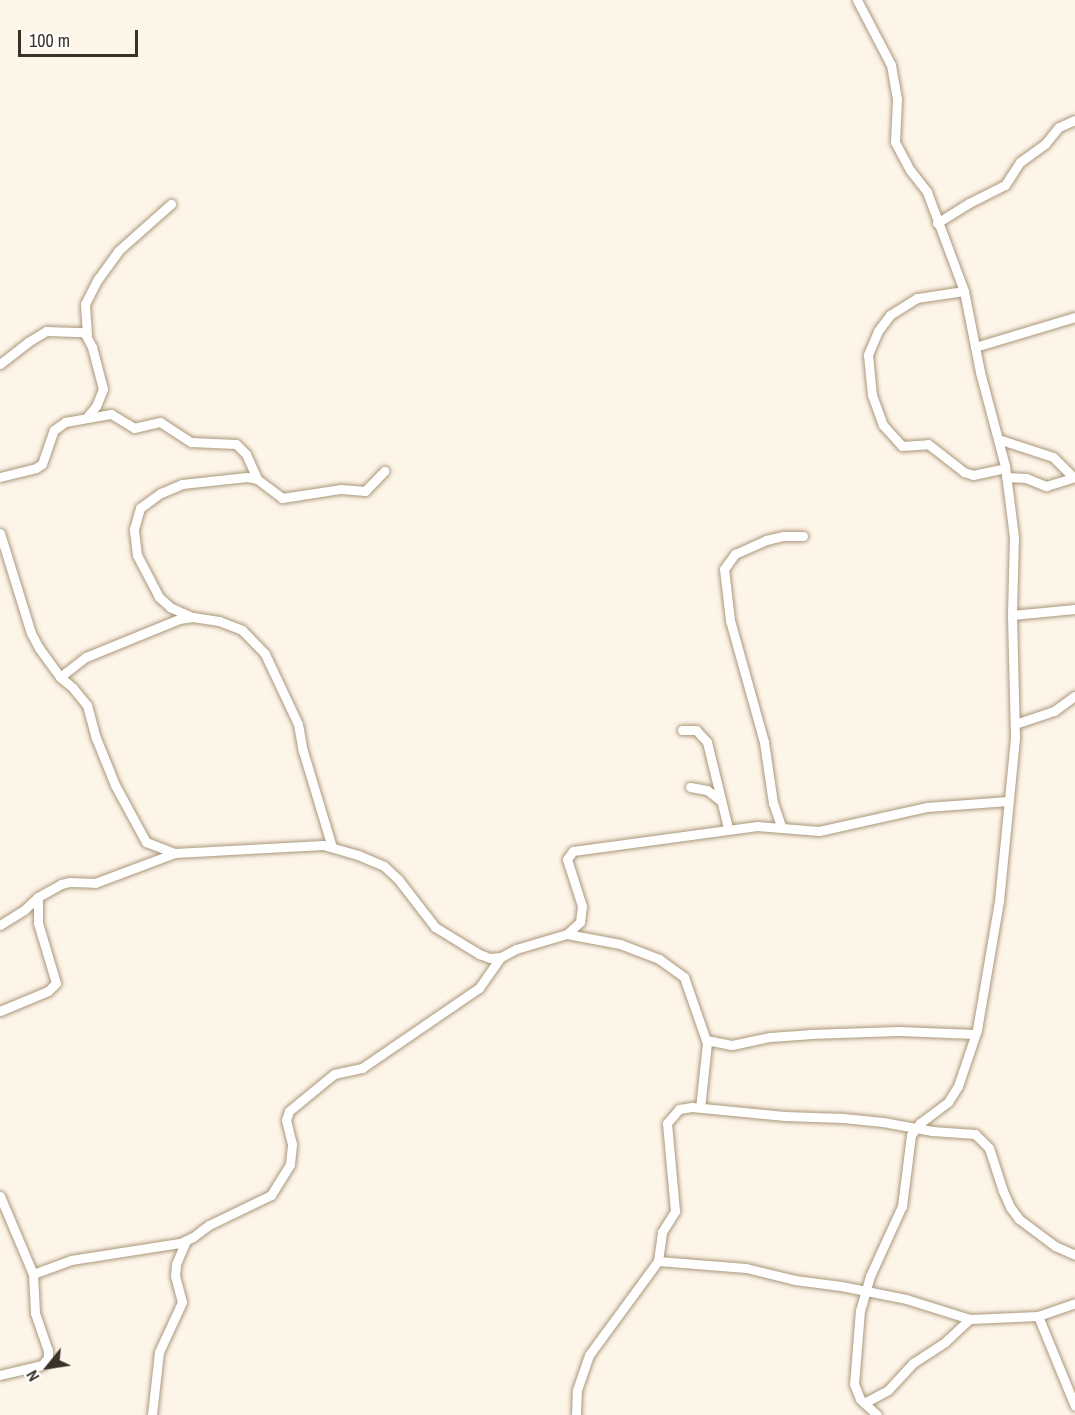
<!DOCTYPE html>
<style>
body{margin:0}
#map{position:relative;width:1075px;height:1415px;overflow:hidden;background:#fef5e9;font-family:"Archivo Narrow",sans-serif}
div>[style]{position:absolute}
.roads{filter:drop-shadow(0 0 2px #aa977a) drop-shadow(0 0 2px #aa977a)}
.minor>*{height:9px;margin:-4.5px;padding:0 4.5px;transform-origin:4.5px;border-radius:4.5px;background:#fff}
span{translate:-50% -50%;white-space:nowrap;text-align:center;line-height:1.15;-webkit-text-stroke:4.5px #fff;paint-order:stroke}
.north{position:absolute;left:18px;top:1337px;width:60px;height:60px;-webkit-text-stroke:4px #fff;paint-order:stroke;rotate:240deg;font-size:16px;font-weight:700;line-height:24px;text-align:center;color:#3a3226}
.north::after{content:'';display:block;margin:auto;width:21px;height:27px;background:#3a3226;clip-path:polygon(50% 0,100% 100%,50% 72%,0 100%)}
.scale{position:absolute;left:18px;top:30px;width:120px;height:27px;box-sizing:border-box;border:3px solid #3a3226;border-top:0;padding-left:8px;font-size:18px;line-height:21px;white-space:nowrap;color:#3a3226;-webkit-text-stroke:4px #fff;paint-order:stroke}
</style>
<div id="map">
<div class="roads">
<div class="minor">
<div style="left:857px;top:0;width:73px;rotate:62.4deg"></div>
<div style="left:891px;top:65px;width:35px;rotate:80deg"></div>
<div style="left:897px;top:99px;width:43px;rotate:92.7deg"></div>
<div style="left:895px;top:142px;width:32px;rotate:62deg"></div>
<div style="left:910px;top:170px;width:28px;rotate:52deg"></div>
<div style="left:927px;top:192px;width:106px;rotate:69.5deg"></div>
<div style="left:964px;top:291px;width:83px;rotate:78.8deg"></div>
<div style="left:980px;top:372px;width:97px;rotate:75.1deg"></div>
<div style="left:1005px;top:466px;width:72px;rotate:82.8deg"></div>
<div style="left:1014px;top:537px;width:78px;rotate:91.5deg"></div>
<div style="left:1012px;top:615px;width:123px;rotate:88.6deg"></div>
<div style="left:1015px;top:738px;width:164px;rotate:95.6deg"></div>
<div style="left:999px;top:901px;width:131px;rotate:99.7deg"></div>
<div style="left:977px;top:1030px;width:59px;rotate:108.7deg"></div>
<div style="left:958px;top:1086px;width:19px;rotate:122deg"></div>
<div style="left:948px;top:1102px;width:35px;rotate:143deg"></div>
<div style="left:920px;top:1123px;width:15px;rotate:127deg"></div>
<div style="left:911px;top:1135px;width:72px;rotate:97.2deg"></div>
<div style="left:902px;top:1206px;width:77px;rotate:114.6deg"></div>
<div style="left:870px;top:1276px;width:35px;rotate:106deg"></div>
<div style="left:860px;top:1310px;width:74px;rotate:94.6deg"></div>
<div style="left:854px;top:1384px;width:16px;rotate:68deg"></div>
<div style="left:860px;top:1399px;width:23px;rotate:43deg"></div>
<div style="left:937px;top:223px;width:38px;rotate:-32deg"></div>
<div style="left:969px;top:203px;width:40px;rotate:-26.6deg"></div>
<div style="left:1005px;top:185px;width:27px;rotate:-57deg"></div>
<div style="left:1020px;top:162px;width:31px;rotate:-36deg"></div>
<div style="left:1045px;top:144px;width:22px;rotate:-51deg"></div>
<div style="left:1059px;top:127px;width:17px;rotate:-24deg"></div>
<div style="left:964px;top:291px;width:48px;rotate:171.5deg"></div>
<div style="left:917px;top:298px;width:32px;rotate:148deg"></div>
<div style="left:890px;top:315px;width:20px;rotate:127deg"></div>
<div style="left:878px;top:331px;width:26px;rotate:113deg"></div>
<div style="left:868px;top:355px;width:40px;rotate:84.3deg"></div>
<div style="left:872px;top:395px;width:32px;rotate:70deg"></div>
<div style="left:883px;top:425px;width:28px;rotate:48deg"></div>
<div style="left:902px;top:446px;width:26px;rotate:-4deg"></div>
<div style="left:928px;top:444px;width:46px;rotate:37.9deg"></div>
<div style="left:964px;top:472px;width:9px;rotate:18deg"></div>
<div style="left:973px;top:475px;width:33px;rotate:-12deg"></div>
<div style="left:87px;top:334px;width:30px;rotate:-94deg"></div>
<div style="left:85px;top:304px;width:28px;rotate:-63deg"></div>
<div style="left:98px;top:279px;width:34px;rotate:-54deg"></div>
<div style="left:118px;top:251px;width:71px;rotate:-41.6deg"></div>
<div style="left:975px;top:347px;width:104px;rotate:-16.7deg"></div>
<div style="left:0;top:364px;width:36px;rotate:-38deg"></div>
<div style="left:28px;top:342px;width:21px;rotate:-31deg"></div>
<div style="left:46px;top:331px;width:38px;rotate:2deg"></div>
<div style="left:84px;top:332px;width:17px;rotate:62deg"></div>
<div style="left:92px;top:347px;width:43px;rotate:75.3deg"></div>
<div style="left:103px;top:389px;width:18px;rotate:112deg"></div>
<div style="left:96px;top:406px;width:13px;rotate:129deg"></div>
<div style="left:998px;top:439px;width:58px;rotate:18.1deg"></div>
<div style="left:1053px;top:457px;width:28px;rotate:45deg"></div>
<div style="left:0;top:477px;width:37px;rotate:-14deg"></div>
<div style="left:36px;top:468px;width:7px;rotate:-34deg"></div>
<div style="left:42px;top:464px;width:36px;rotate:-71deg"></div>
<div style="left:54px;top:430px;width:14px;rotate:-36deg"></div>
<div style="left:65px;top:422px;width:47px;rotate:-9.9deg"></div>
<div style="left:111px;top:414px;width:27px;rotate:31deg"></div>
<div style="left:134px;top:428px;width:27px;rotate:-13deg"></div>
<div style="left:160px;top:422px;width:37px;rotate:33deg"></div>
<div style="left:191px;top:442px;width:45px;rotate:2.5deg"></div>
<div style="left:236px;top:444px;width:14px;rotate:45deg"></div>
<div style="left:246px;top:454px;width:27px;rotate:66deg"></div>
<div style="left:1006px;top:477px;width:20px;rotate:3deg"></div>
<div style="left:1026px;top:478px;width:22px;rotate:22deg"></div>
<div style="left:1046px;top:486px;width:30px;rotate:-17deg"></div>
<div style="left:0;top:533px;width:105px;rotate:72.8deg"></div>
<div style="left:31px;top:633px;width:17px;rotate:62deg"></div>
<div style="left:39px;top:648px;width:36px;rotate:54deg"></div>
<div style="left:60px;top:677px;width:17px;rotate:40deg"></div>
<div style="left:73px;top:688px;width:22px;rotate:51deg"></div>
<div style="left:87px;top:705px;width:34px;rotate:75deg"></div>
<div style="left:96px;top:738px;width:51px;rotate:68deg"></div>
<div style="left:115px;top:785px;width:65px;rotate:61.5deg"></div>
<div style="left:146px;top:842px;width:31px;rotate:21deg"></div>
<div style="left:1012px;top:615px;width:63px;rotate:-5.4deg"></div>
<div style="left:190px;top:616px;width:22px;rotate:-156deg"></div>
<div style="left:170px;top:607px;width:15px;rotate:-138deg"></div>
<div style="left:159px;top:597px;width:47px;rotate:-117.6deg"></div>
<div style="left:137px;top:555px;width:26px;rotate:-97deg"></div>
<div style="left:134px;top:529px;width:22px;rotate:-74deg"></div>
<div style="left:140px;top:508px;width:26px;rotate:-36deg"></div>
<div style="left:161px;top:493px;width:23px;rotate:-23deg"></div>
<div style="left:182px;top:484px;width:65px;rotate:-6.1deg"></div>
<div style="left:247px;top:477px;width:10px;rotate:11deg"></div>
<div style="left:257px;top:479px;width:31px;rotate:37deg"></div>
<div style="left:282px;top:498px;width:60px;rotate:-8.7deg"></div>
<div style="left:341px;top:489px;width:24px;rotate:5deg"></div>
<div style="left:365px;top:491px;width:28px;rotate:-46deg"></div>
<div style="left:60px;top:677px;width:33px;rotate:-38deg"></div>
<div style="left:86px;top:657px;width:100px;rotate:-22.2deg"></div>
<div style="left:179px;top:619px;width:14px;rotate:-8deg"></div>
<div style="left:193px;top:617px;width:26px;rotate:9deg"></div>
<div style="left:219px;top:621px;width:25px;rotate:21deg"></div>
<div style="left:242px;top:630px;width:33px;rotate:46deg"></div>
<div style="left:265px;top:654px;width:77px;rotate:64.8deg"></div>
<div style="left:298px;top:724px;width:27px;rotate:80deg"></div>
<div style="left:303px;top:751px;width:100px;rotate:73.2deg"></div>
<div style="left:1015px;top:724px;width:41px;rotate:-18.4deg"></div>
<div style="left:1054px;top:711px;width:26px;rotate:-36deg"></div>
<div style="left:682px;top:730px;width:14px"></div>
<div style="left:696px;top:730px;width:16px;rotate:47deg"></div>
<div style="left:707px;top:742px;width:89px;rotate:76.3deg"></div>
<div style="left:690px;top:787px;width:17px;rotate:10deg"></div>
<div style="left:707px;top:790px;width:16px;rotate:38deg"></div>
<div style="left:781px;top:826px;width:24px;rotate:-109deg"></div>
<div style="left:773px;top:803px;width:62px;rotate:-98.4deg"></div>
<div style="left:764px;top:742px;width:127px;rotate:-105.6deg"></div>
<div style="left:730px;top:620px;width:51px;rotate:-96.7deg"></div>
<div style="left:724px;top:569px;width:19px;rotate:-54deg"></div>
<div style="left:735px;top:554px;width:34px;rotate:-24deg"></div>
<div style="left:766px;top:540px;width:18px;rotate:-13deg"></div>
<div style="left:784px;top:536px;width:19px"></div>
<div style="left:0;top:925px;width:28px;rotate:-32deg"></div>
<div style="left:24px;top:910px;width:19px;rotate:-43deg"></div>
<div style="left:38px;top:897px;width:26px;rotate:-29deg"></div>
<div style="left:61px;top:884px;width:9px;rotate:-13deg"></div>
<div style="left:70px;top:882px;width:25px;rotate:2deg"></div>
<div style="left:95px;top:883px;width:85px;rotate:-20.6deg"></div>
<div style="left:175px;top:853px;width:148px;rotate:-3.1deg"></div>
<div style="left:323px;top:845px;width:36px;rotate:16deg"></div>
<div style="left:358px;top:855px;width:28px;rotate:23deg"></div>
<div style="left:384px;top:866px;width:19px;rotate:43deg"></div>
<div style="left:398px;top:879px;width:61px;rotate:52.4deg"></div>
<div style="left:435px;top:927px;width:52px;rotate:31.5deg"></div>
<div style="left:479px;top:954px;width:12px;rotate:20deg"></div>
<div style="left:490px;top:958px;width:11px;rotate:-5deg"></div>
<div style="left:501px;top:957px;width:17px;rotate:-28deg"></div>
<div style="left:516px;top:949px;width:53px;rotate:-16.4deg"></div>
<div style="left:567px;top:934px;width:18px;rotate:-43deg"></div>
<div style="left:580px;top:922px;width:16px;rotate:-83deg"></div>
<div style="left:582px;top:906px;width:49px;rotate:-107.7deg"></div>
<div style="left:567px;top:859px;width:10px;rotate:-53deg"></div>
<div style="left:573px;top:851px;width:186px;rotate:-7.7deg"></div>
<div style="left:757px;top:826px;width:62px;rotate:4.6deg"></div>
<div style="left:819px;top:831px;width:111px;rotate:-12.5deg"></div>
<div style="left:927px;top:807px;width:81px;rotate:-4.2deg"></div>
<div style="left:567px;top:934px;width:54px;rotate:10.7deg"></div>
<div style="left:620px;top:944px;width:42px;rotate:21deg"></div>
<div style="left:659px;top:959px;width:31px;rotate:36deg"></div>
<div style="left:684px;top:977px;width:70px;rotate:70.8deg"></div>
<div style="left:707px;top:1043px;width:65px;rotate:96.1deg"></div>
<div style="left:0;top:1011px;width:52px;rotate:-22.6deg"></div>
<div style="left:48px;top:991px;width:11px;rotate:-45deg"></div>
<div style="left:56px;top:983px;width:63px;rotate:-106.7deg"></div>
<div style="left:38px;top:923px;width:26px;rotate:-90deg"></div>
<div style="left:706px;top:1040px;width:26px;rotate:11deg"></div>
<div style="left:732px;top:1045px;width:39px;rotate:-12deg"></div>
<div style="left:770px;top:1037px;width:39px;rotate:-4deg"></div>
<div style="left:809px;top:1034px;width:90px;rotate:-1.9deg"></div>
<div style="left:899px;top:1031px;width:76px;rotate:2.3deg"></div>
<div style="left:0;top:1196px;width:85px;rotate:67.1deg"></div>
<div style="left:33px;top:1274px;width:39px;rotate:87deg"></div>
<div style="left:35px;top:1313px;width:39px;rotate:71deg"></div>
<div style="left:48px;top:1350px;width:8px;rotate:90deg"></div>
<div style="left:48px;top:1358px;width:9px;rotate:131deg"></div>
<div style="left:42px;top:1365px;width:43px;rotate:166.6deg"></div>
<div style="left:658px;top:1261px;width:88px;rotate:4.5deg"></div>
<div style="left:746px;top:1268px;width:50px;rotate:13.8deg"></div>
<div style="left:795px;top:1280px;width:46px;rotate:7.4deg"></div>
<div style="left:841px;top:1286px;width:66px;rotate:11.3deg"></div>
<div style="left:906px;top:1299px;width:67px;rotate:17.4deg"></div>
<div style="left:970px;top:1319px;width:68px;rotate:-2.5deg"></div>
<div style="left:1038px;top:1316px;width:39px;rotate:-19deg"></div>
<div style="left:33px;top:1274px;width:40px;rotate:-20.2deg"></div>
<div style="left:71px;top:1260px;width:110px;rotate:-8.9deg"></div>
<div style="left:180px;top:1243px;width:14px;rotate:-25deg"></div>
<div style="left:193px;top:1237px;width:20px;rotate:-37deg"></div>
<div style="left:209px;top:1225px;width:69px;rotate:-25.8deg"></div>
<div style="left:271px;top:1195px;width:36px;rotate:-58deg"></div>
<div style="left:290px;top:1164px;width:20px;rotate:-84deg"></div>
<div style="left:292px;top:1144px;width:25px;rotate:-104deg"></div>
<div style="left:286px;top:1120px;width:9px;rotate:-72deg"></div>
<div style="left:289px;top:1111px;width:58px;rotate:-39.4deg"></div>
<div style="left:334px;top:1074px;width:29px;rotate:-12deg"></div>
<div style="left:362px;top:1068px;width:142px;rotate:-34.4deg"></div>
<div style="left:479px;top:988px;width:38px;rotate:-55deg"></div>
<div style="left:1038px;top:1316px;width:97px;rotate:67.7deg"></div>
<div style="left:864px;top:1403px;width:27px;rotate:-28deg"></div>
<div style="left:888px;top:1390px;width:37px;rotate:-47deg"></div>
<div style="left:913px;top:1363px;width:38px;rotate:-33deg"></div>
<div style="left:945px;top:1342px;width:34px;rotate:-43deg"></div>
<div style="left:152px;top:1415px;width:63px;rotate:-83.7deg"></div>
<div style="left:159px;top:1352px;width:55px;rotate:-65.3deg"></div>
<div style="left:182px;top:1302px;width:27px;rotate:-105deg"></div>
<div style="left:175px;top:1276px;width:12px;rotate:-85deg"></div>
<div style="left:176px;top:1264px;width:25px;rotate:-67deg"></div>
<div style="left:576px;top:1415px;width:25px;rotate:-88deg"></div>
<div style="left:577px;top:1390px;width:37px;rotate:-71deg"></div>
<div style="left:589px;top:1355px;width:117px;rotate:-53.7deg"></div>
<div style="left:658px;top:1261px;width:29px;rotate:-82deg"></div>
<div style="left:662px;top:1232px;width:25px;rotate:-58deg"></div>
<div style="left:675px;top:1211px;width:88px;rotate:-95.2deg"></div>
<div style="left:667px;top:1123px;width:18px;rotate:-49deg"></div>
<div style="left:679px;top:1109px;width:13px;rotate:-9deg"></div>
<div style="left:692px;top:1107px;width:93px;rotate:5.5deg"></div>
<div style="left:785px;top:1116px;width:58px;rotate:2deg"></div>
<div style="left:843px;top:1118px;width:40px;rotate:5.7deg"></div>
<div style="left:883px;top:1122px;width:50px;rotate:10.4deg"></div>
<div style="left:932px;top:1131px;width:43px;rotate:4deg"></div>
<div style="left:975px;top:1134px;width:20px;rotate:45deg"></div>
<div style="left:989px;top:1148px;width:45px;rotate:72deg"></div>
<div style="left:1003px;top:1191px;width:17px;rotate:66deg"></div>
<div style="left:1010px;top:1207px;width:15px;rotate:53deg"></div>
<div style="left:1019px;top:1219px;width:45px;rotate:36.9deg"></div>
<div style="left:1055px;top:1246px;width:22px;rotate:24deg"></div>
</div>
</div>
<div class="north">N</div>
<div class="scale">100 m</div>
</div>
